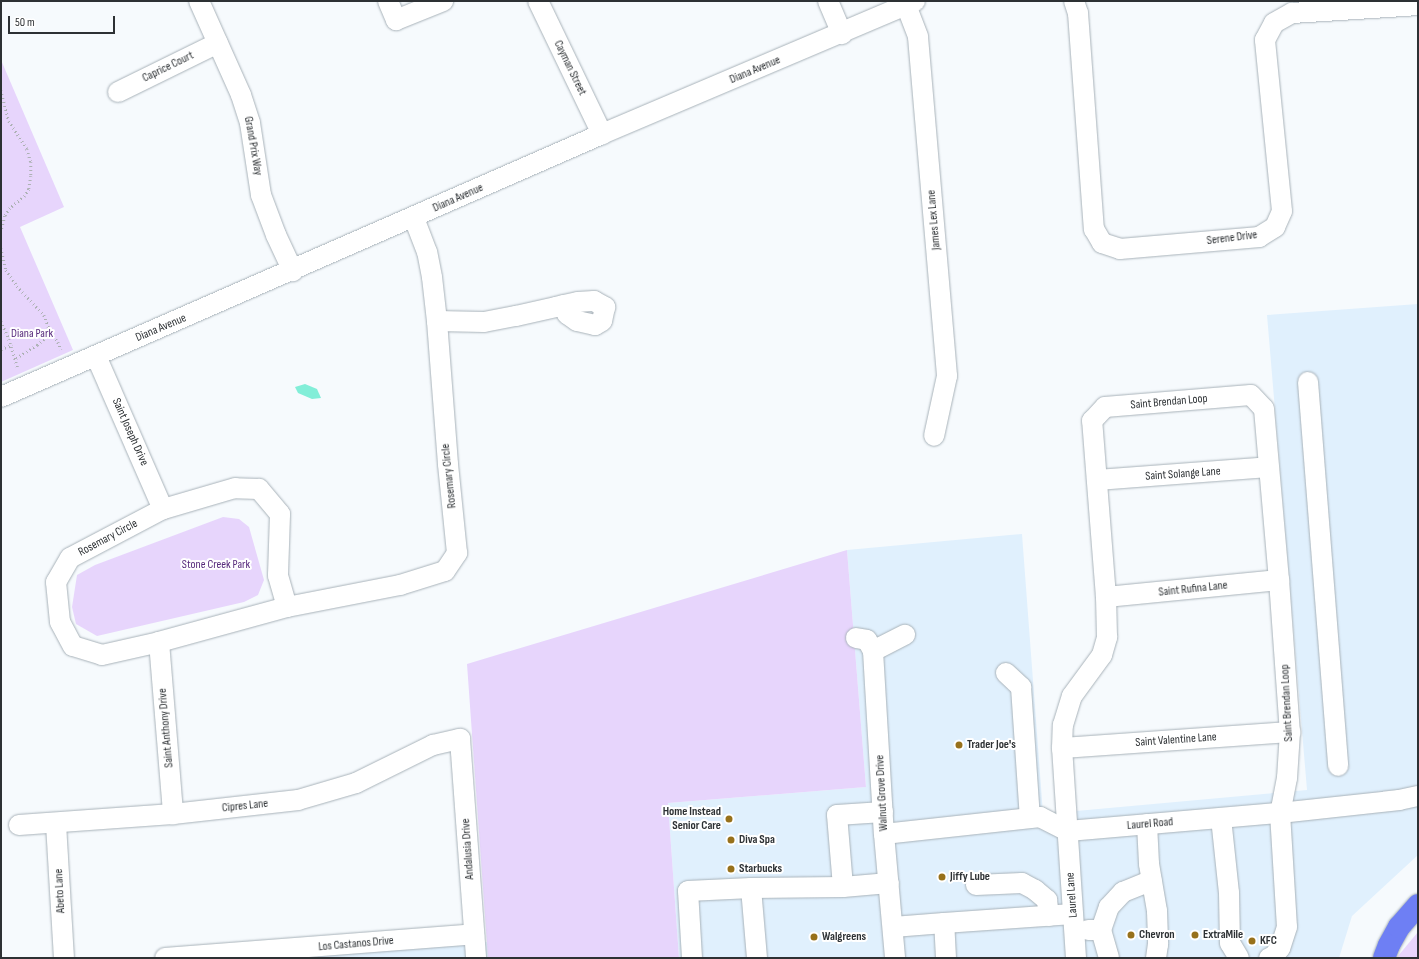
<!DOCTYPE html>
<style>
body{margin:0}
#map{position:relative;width:1419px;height:959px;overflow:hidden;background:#f6fafd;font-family:"Sofia Sans Condensed",sans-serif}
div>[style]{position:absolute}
.built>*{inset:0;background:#e0f0fd}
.green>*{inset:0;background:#e7d5fc}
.water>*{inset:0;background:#82eed8}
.path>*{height:2.5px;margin-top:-1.25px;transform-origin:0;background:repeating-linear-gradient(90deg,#adb1b4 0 1px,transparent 0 4px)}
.roads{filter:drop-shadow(0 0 1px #a8b2b9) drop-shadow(0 0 1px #a8b2b9)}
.minor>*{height:20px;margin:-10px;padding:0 10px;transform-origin:10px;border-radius:10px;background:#fff}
.highway>*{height:22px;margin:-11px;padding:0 11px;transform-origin:11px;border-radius:11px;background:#6e7ff4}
.dots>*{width:11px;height:11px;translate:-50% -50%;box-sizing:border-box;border:2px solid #fff;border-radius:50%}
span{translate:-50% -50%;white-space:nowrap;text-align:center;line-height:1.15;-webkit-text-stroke:4px #fff;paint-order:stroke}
.street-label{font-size:12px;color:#2d3134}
.park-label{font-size:12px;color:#56297b}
.poi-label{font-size:12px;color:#2d3134;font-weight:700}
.left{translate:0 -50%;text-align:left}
.right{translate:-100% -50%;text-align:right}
.frame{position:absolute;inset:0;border:2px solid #2d3134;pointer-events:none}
.scale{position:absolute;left:8px;top:16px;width:107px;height:18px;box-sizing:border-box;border:2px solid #2d3134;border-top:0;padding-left:5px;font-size:12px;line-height:14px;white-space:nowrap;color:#2d3134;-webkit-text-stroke:3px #fff;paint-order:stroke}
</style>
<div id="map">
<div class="built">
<div style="clip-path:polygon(1418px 304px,1418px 855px,1352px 916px,1339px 958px,679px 958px,668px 803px,866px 787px,847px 550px,1022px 534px,1043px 814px,1307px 790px,1267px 315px)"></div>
<div style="clip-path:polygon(487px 942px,488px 958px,260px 958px)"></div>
</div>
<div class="green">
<div style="clip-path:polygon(1px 60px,64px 207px,20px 227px,73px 350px,1px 382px)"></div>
<div style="clip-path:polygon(223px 517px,239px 519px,249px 527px,264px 580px,258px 595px,244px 602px,97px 636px,76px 624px,72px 607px,77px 575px,95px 565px)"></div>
<div style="clip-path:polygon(847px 550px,866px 787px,668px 803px,679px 958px,488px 958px,467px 664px)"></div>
<div style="clip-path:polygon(1418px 932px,1418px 958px,1397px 958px,1398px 956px)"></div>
</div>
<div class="water">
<div style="clip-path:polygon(305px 384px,317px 389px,321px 398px,312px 399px,298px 393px,295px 387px)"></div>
</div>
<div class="path">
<div style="left:1px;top:90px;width:32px;rotate:76deg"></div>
<div style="left:9px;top:121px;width:33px;rotate:57deg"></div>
<div style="left:27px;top:149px;width:14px;rotate:73deg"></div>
<div style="left:31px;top:162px;width:14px;rotate:90deg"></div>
<div style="left:31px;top:176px;width:13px;rotate:99deg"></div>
<div style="left:29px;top:189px;width:8px;rotate:120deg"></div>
<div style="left:25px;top:196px;width:19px;rotate:141deg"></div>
<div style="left:10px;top:208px;width:9px;rotate:122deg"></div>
<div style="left:5px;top:216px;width:16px;rotate:104deg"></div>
<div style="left:1px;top:248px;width:23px;rotate:77deg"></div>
<div style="left:6px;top:270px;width:19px;rotate:55deg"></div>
<div style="left:17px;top:286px;width:40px;rotate:47deg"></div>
<div style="left:44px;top:315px;width:19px;rotate:69deg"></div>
<div style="left:1px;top:321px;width:20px;rotate:66deg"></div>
<div style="left:9px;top:339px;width:30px;rotate:73deg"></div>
<div style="left:1px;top:349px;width:12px;rotate:-20deg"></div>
<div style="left:16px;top:358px;width:25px;rotate:-32deg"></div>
<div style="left:37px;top:345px;width:18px;rotate:-41deg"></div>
<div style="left:51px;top:333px;width:11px;rotate:52deg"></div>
<div style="left:58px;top:342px;width:8px;rotate:67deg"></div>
</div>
<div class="roads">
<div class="minor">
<div style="left:199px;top:1px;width:103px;rotate:65.9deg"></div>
<div style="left:241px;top:95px;width:29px;rotate:72deg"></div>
<div style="left:250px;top:123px;width:73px;rotate:81.3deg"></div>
<div style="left:261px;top:195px;width:43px;rotate:69.4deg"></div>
<div style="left:276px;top:235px;width:40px;rotate:65deg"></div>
<div style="left:388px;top:1px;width:21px;rotate:67deg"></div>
<div style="left:396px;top:20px;width:51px;rotate:-22deg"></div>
<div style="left:538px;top:1px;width:148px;rotate:64.3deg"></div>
<div style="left:828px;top:1px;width:36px;rotate:67deg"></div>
<div style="left:1074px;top:1px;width:13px;rotate:72deg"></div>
<div style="left:1078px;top:13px;width:217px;rotate:85.8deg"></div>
<div style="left:1094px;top:229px;width:16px;rotate:60deg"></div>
<div style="left:1102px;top:243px;width:19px;rotate:18deg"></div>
<div style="left:1120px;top:249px;width:140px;rotate:-4.9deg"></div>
<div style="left:1259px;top:237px;width:19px;rotate:-32deg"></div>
<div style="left:1275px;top:227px;width:17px;rotate:-66deg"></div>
<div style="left:1282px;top:211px;width:172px;rotate:-95.7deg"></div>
<div style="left:1265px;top:40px;width:19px;rotate:-62deg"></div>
<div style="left:1274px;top:23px;width:21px;rotate:-29deg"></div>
<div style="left:1292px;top:13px;width:126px;rotate:-3.6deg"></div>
<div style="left:906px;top:5px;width:34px;rotate:69deg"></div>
<div style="left:918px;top:37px;width:340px;rotate:85.1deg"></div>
<div style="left:947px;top:376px;width:61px;rotate:102.2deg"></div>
<div style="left:118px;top:92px;width:111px;rotate:-26.1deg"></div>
<div style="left:437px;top:321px;width:47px;rotate:1.2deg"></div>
<div style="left:484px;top:322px;width:33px;rotate:-11deg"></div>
<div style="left:516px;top:316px;width:41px;rotate:-12.7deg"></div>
<div style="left:556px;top:307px;width:8px;rotate:-14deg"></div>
<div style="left:564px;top:305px;width:14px;rotate:-12deg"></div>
<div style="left:578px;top:302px;width:16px;rotate:-4deg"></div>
<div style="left:594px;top:301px;width:13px;rotate:29deg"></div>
<div style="left:605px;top:307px;width:14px;rotate:102deg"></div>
<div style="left:602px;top:321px;width:8px;rotate:150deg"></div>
<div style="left:595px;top:325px;width:18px;rotate:-167deg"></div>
<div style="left:577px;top:321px;width:12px;rotate:-145deg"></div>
<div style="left:567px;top:314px;width:9px;rotate:-108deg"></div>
<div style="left:96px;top:356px;width:167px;rotate:66.4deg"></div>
<div style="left:1308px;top:382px;width:385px;rotate:85.5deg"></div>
<div style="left:1px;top:397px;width:656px;rotate:-23.63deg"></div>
<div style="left:602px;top:134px;width:340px;rotate:-23deg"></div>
<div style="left:1097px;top:480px;width:172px;rotate:-4.3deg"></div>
<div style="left:1106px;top:597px;width:174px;rotate:-5.6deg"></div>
<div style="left:287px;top:607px;width:33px;rotate:-106deg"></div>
<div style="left:278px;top:575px;width:61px;rotate:-88.1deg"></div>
<div style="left:280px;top:514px;width:33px;rotate:-130deg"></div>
<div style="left:259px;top:489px;width:24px;rotate:-178deg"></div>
<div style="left:235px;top:488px;width:75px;rotate:163.7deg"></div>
<div style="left:163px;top:509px;width:105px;rotate:152.2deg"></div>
<div style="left:70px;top:558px;width:28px;rotate:120deg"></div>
<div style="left:56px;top:582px;width:40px;rotate:84.3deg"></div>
<div style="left:60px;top:622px;width:27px;rotate:62deg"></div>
<div style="left:73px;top:646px;width:30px;rotate:17deg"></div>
<div style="left:102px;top:655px;width:58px;rotate:-12.8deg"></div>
<div style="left:159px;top:642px;width:133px;rotate:-15.3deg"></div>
<div style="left:287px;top:607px;width:115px;rotate:-11deg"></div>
<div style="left:400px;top:585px;width:47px;rotate:-17.3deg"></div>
<div style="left:445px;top:571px;width:22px;rotate:-56deg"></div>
<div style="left:457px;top:553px;width:89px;rotate:-95.8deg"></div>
<div style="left:448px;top:464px;width:143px;rotate:-94.4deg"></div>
<div style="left:437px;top:321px;width:44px;rotate:-96.5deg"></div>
<div style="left:432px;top:277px;width:25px;rotate:-101deg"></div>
<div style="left:427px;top:252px;width:36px;rotate:-111deg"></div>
<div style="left:856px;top:638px;width:11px;rotate:10deg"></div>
<div style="left:867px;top:640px;width:13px;rotate:61deg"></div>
<div style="left:873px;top:651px;width:183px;rotate:86.6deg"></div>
<div style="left:884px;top:834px;width:124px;rotate:84.9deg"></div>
<div style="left:159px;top:642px;width:173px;rotate:85.3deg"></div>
<div style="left:873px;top:651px;width:36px;rotate:-27deg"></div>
<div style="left:1006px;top:673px;width:21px;rotate:43deg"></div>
<div style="left:1021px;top:687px;width:131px;rotate:86.1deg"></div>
<div style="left:1062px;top:748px;width:229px;rotate:-4deg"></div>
<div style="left:883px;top:812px;width:46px;rotate:176.3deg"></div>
<div style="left:837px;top:815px;width:72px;rotate:85.2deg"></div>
<div style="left:843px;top:887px;width:46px;rotate:-5deg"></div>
<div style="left:1221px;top:818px;width:75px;rotate:83.9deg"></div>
<div style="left:1229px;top:893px;width:50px;rotate:88.9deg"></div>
<div style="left:1230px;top:943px;width:17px;rotate:59deg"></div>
<div style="left:56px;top:824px;width:134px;rotate:86.6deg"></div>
<div style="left:1147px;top:824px;width:40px;rotate:87.1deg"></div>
<div style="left:1149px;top:864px;width:48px;rotate:80.3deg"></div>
<div style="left:1157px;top:911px;width:33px;rotate:88deg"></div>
<div style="left:1158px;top:944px;width:14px;rotate:98deg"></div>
<div style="left:19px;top:825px;width:154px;rotate:-4.1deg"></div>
<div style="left:173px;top:814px;width:126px;rotate:-6.4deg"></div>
<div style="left:298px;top:800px;width:60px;rotate:-16.3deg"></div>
<div style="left:356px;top:783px;width:86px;rotate:-26.3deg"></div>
<div style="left:433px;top:745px;width:28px;rotate:-13deg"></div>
<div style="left:460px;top:739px;width:220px;rotate:85.8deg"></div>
<div style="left:884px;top:834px;width:157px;rotate:-6.2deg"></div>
<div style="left:1040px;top:817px;width:31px;rotate:27deg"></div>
<div style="left:1068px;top:831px;width:213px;rotate:-4.9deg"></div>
<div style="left:1280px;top:813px;width:120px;rotate:-6.2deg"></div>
<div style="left:1399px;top:800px;width:19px;rotate:-12deg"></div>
<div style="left:976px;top:885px;width:46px;rotate:-2.5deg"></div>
<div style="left:1022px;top:883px;width:15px;rotate:28deg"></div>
<div style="left:1035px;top:890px;width:16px;rotate:40deg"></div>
<div style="left:1047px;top:900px;width:16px;rotate:83deg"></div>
<div style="left:893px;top:927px;width:51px;rotate:-4.5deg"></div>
<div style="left:1088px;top:930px;width:13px"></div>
<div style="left:1101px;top:930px;width:29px;rotate:74deg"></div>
<div style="left:1101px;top:930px;width:24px;rotate:-71deg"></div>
<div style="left:1109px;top:907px;width:21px;rotate:-47deg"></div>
<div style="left:1123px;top:892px;width:31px;rotate:-22deg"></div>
<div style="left:165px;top:958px;width:310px;rotate:-4.4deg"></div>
<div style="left:692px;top:958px;width:67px;rotate:-93.4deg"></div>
<div style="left:688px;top:891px;width:63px;rotate:-2.7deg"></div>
<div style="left:757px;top:958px;width:70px;rotate:-94.9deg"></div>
<div style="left:751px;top:888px;width:92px;rotate:-0.6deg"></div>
<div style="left:946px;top:958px;width:35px;rotate:-93deg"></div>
<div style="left:944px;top:923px;width:129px;rotate:-4deg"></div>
<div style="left:1076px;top:958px;width:210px;rotate:-93.8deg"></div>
<div style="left:1062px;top:748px;width:23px;rotate:-88deg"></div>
<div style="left:1063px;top:725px;width:30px;rotate:-73deg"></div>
<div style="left:1072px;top:696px;width:51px;rotate:-53.8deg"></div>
<div style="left:1102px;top:655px;width:19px;rotate:-74deg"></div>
<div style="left:1107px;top:637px;width:40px;rotate:-91.4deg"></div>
<div style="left:1106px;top:597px;width:177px;rotate:-94.5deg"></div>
<div style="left:1092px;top:421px;width:19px;rotate:-47deg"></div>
<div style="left:1105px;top:407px;width:146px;rotate:-4.7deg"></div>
<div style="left:1251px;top:395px;width:19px;rotate:47deg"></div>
<div style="left:1264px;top:409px;width:172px;rotate:85deg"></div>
<div style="left:1279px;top:580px;width:152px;rotate:85.9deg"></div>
<div style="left:1290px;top:732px;width:46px;rotate:93.7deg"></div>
<div style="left:1287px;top:778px;width:36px;rotate:101deg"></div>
<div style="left:1280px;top:813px;width:114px;rotate:86.5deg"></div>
<div style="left:1287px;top:927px;width:22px;rotate:108deg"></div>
<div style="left:1280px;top:948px;width:11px;rotate:128deg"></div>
<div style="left:1273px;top:957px;width:4px;rotate:166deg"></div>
</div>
<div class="highway">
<div style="left:1384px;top:958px;width:14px;rotate:-69deg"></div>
<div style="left:1389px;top:945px;width:21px;rotate:-61deg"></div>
<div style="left:1399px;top:927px;width:29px;rotate:-49deg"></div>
</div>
</div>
<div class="dots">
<div style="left:959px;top:745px;background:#97711b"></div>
<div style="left:729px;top:819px;background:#97711b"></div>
<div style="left:731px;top:840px;background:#97711b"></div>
<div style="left:731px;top:869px;background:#97711b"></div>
<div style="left:942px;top:877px;background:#97711b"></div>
<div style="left:1131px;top:935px;background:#97711b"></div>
<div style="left:1195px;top:935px;background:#97711b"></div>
<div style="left:814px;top:937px;background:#97711b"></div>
<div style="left:1252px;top:941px;background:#97711b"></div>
</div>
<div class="street-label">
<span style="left:168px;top:67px;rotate:-26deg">Caprice Court</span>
<span style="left:570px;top:68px;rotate:64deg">Cayman Street</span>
<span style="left:755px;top:70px;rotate:-23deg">Diana Avenue</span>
<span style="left:253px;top:146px;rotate:80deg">Grand Prix Way</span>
<span style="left:458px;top:198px;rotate:-24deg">Diana Avenue</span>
<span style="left:934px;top:220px;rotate:-95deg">James Lex Lane</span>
<span style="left:1232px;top:238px;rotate:-7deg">Serene Drive</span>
<span style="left:161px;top:328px;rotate:-23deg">Diana Avenue</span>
<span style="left:1169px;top:402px;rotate:-5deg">Saint Brendan Loop</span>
<span style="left:130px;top:432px;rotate:66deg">Saint Joseph Drive</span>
<span style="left:1183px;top:474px;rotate:-4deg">Saint Solange Lane</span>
<span style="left:449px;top:476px;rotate:-96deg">Rosemary Circle</span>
<span style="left:108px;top:538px;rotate:-28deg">Rosemary Circle</span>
<span style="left:1193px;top:589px;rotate:-6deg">Saint Rufina Lane</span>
<span style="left:1287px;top:703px;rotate:-93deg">Saint Brendan Loop</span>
<span style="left:166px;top:728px;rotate:-95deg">Saint Anthony Drive</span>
<span style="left:1176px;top:740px;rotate:-4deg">Saint Valentine Lane</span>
<span style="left:882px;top:793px;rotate:-93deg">Walnut Grove Drive</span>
<span style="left:245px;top:806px;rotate:-6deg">Cipres Lane</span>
<span style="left:1150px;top:824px;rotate:-5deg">Laurel Road</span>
<span style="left:468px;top:849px;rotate:-94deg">Andalusia Drive</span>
<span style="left:60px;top:891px;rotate:-93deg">Abeto Lane</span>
<span style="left:1072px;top:895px;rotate:-94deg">Laurel Lane</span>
<span style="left:356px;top:944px;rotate:-5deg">Los Castanos Drive</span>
</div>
<div class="park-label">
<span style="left:32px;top:334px">Diana Park</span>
<span style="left:216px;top:565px">Stone Creek Park</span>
</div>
<div class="poi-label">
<span class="left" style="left:967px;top:745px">Trader Joe's</span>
<span class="right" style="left:721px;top:819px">Home Instead<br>Senior Care</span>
<span class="left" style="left:739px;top:840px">Diva Spa</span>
<span class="left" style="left:739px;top:869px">Starbucks</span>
<span class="left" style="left:950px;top:877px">Jiffy Lube</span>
<span class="left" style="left:1139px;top:935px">Chevron</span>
<span class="left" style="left:1203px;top:935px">ExtraMile</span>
<span class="left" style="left:822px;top:937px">Walgreens</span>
<span class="left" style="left:1260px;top:941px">KFC</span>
</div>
<div class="frame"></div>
<div class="scale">50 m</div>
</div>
